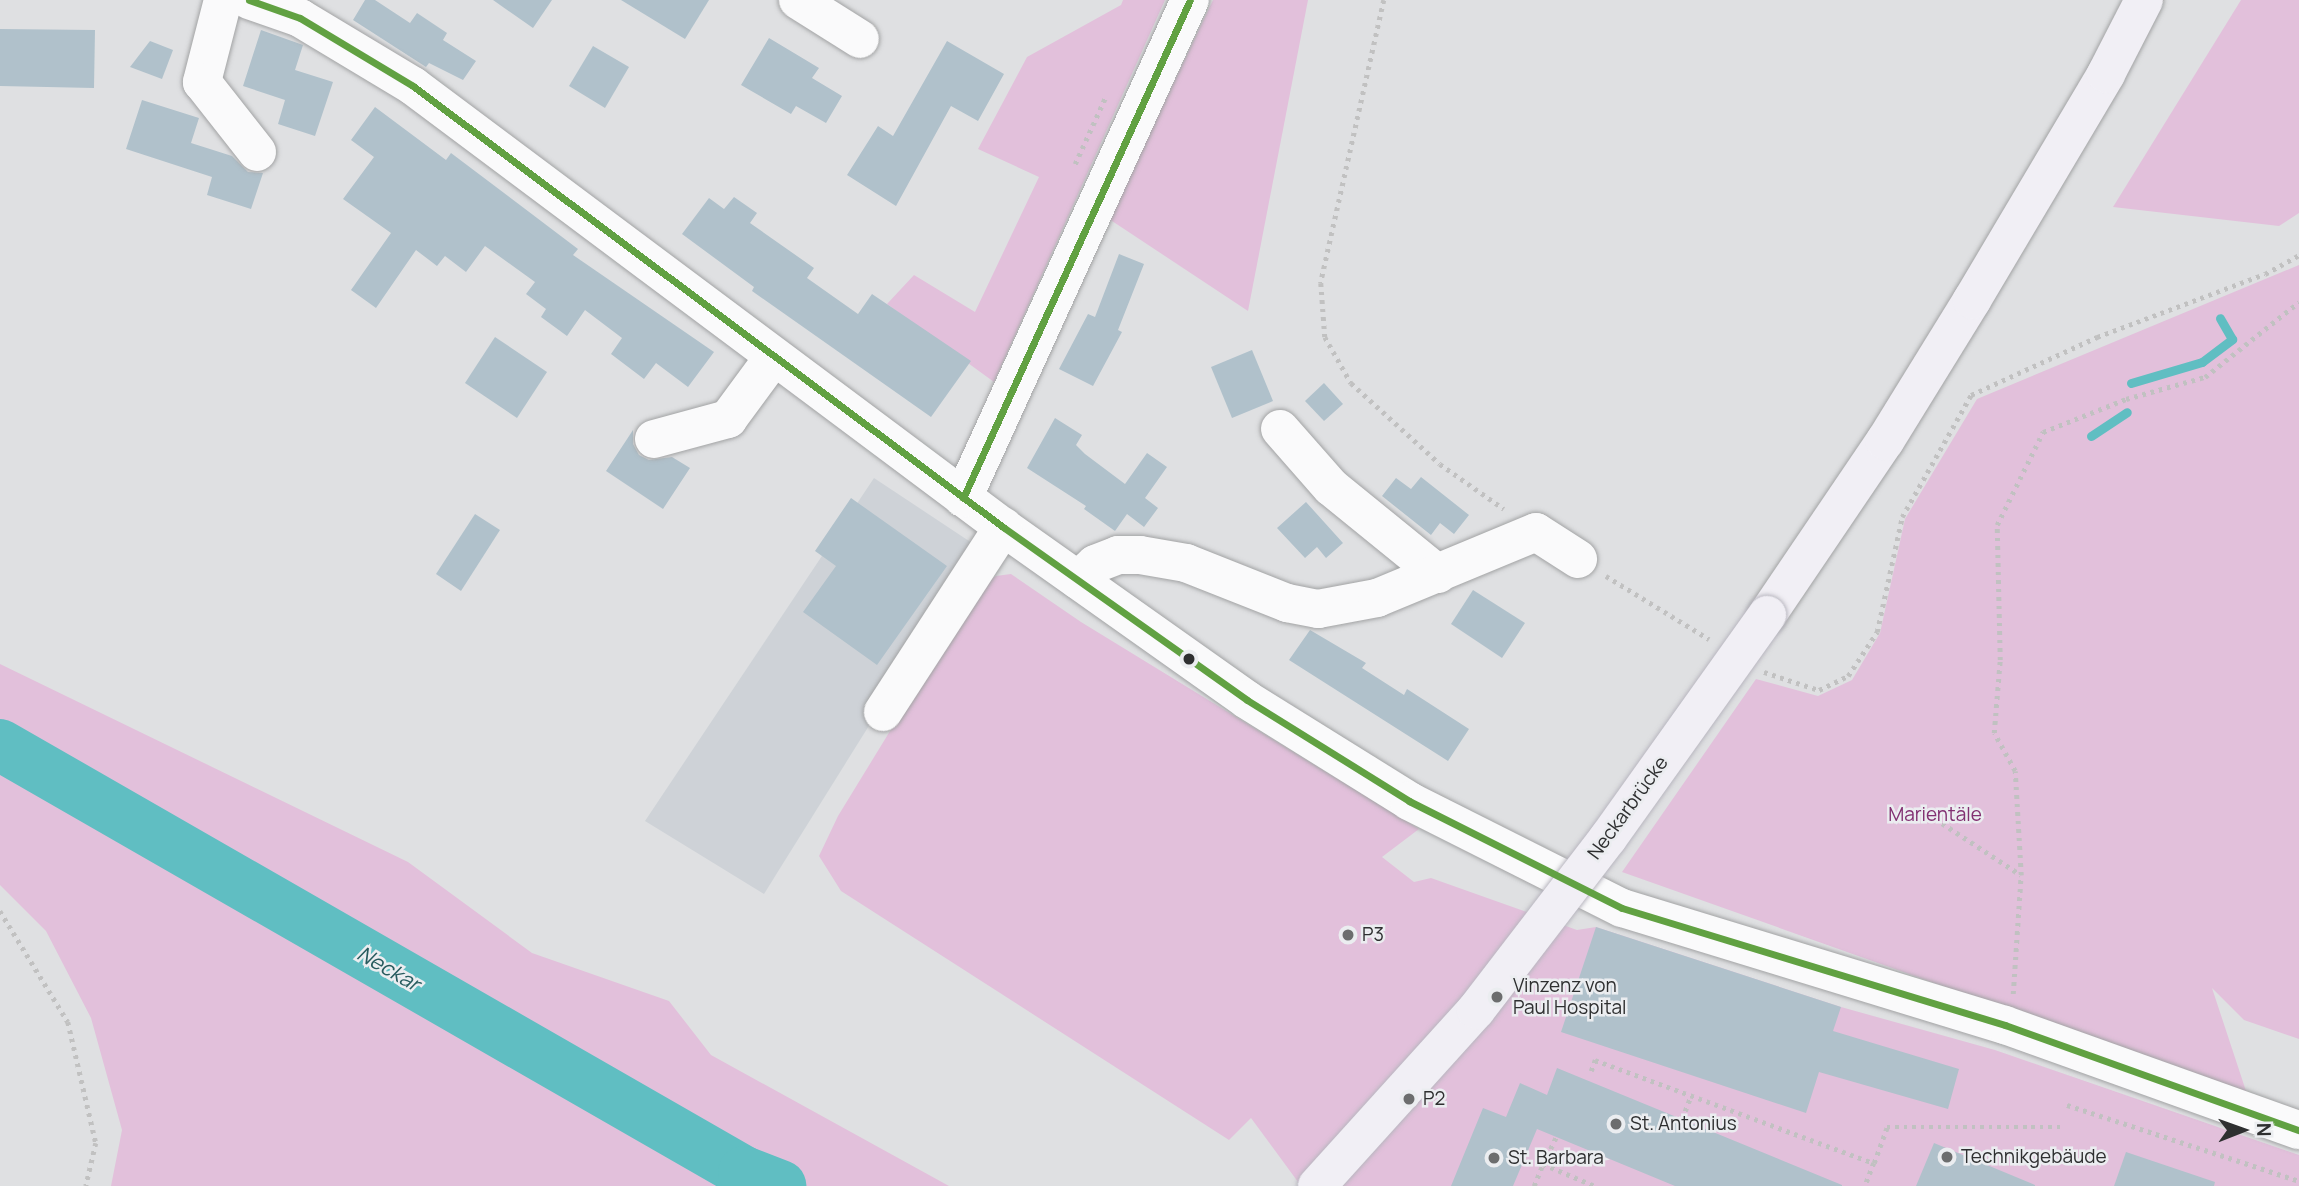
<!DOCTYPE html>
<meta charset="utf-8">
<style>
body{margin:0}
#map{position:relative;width:2299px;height:1186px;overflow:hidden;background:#dfe0e2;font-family:Manrope,sans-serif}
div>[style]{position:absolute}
.built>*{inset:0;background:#ced2d7}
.green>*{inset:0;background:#e2c0db}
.stream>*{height:9px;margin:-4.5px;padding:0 4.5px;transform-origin:4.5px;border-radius:4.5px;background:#60bec2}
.river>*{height:52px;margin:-26px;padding:0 26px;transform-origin:26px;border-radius:26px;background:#60bec2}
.building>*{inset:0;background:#b0c1cb}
.path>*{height:4.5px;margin-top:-2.25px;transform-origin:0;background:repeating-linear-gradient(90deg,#c1c1c1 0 3.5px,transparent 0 8.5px)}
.roads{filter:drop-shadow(0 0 2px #a2a3a4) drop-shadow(0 0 2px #a2a3a4)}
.minor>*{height:38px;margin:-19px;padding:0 19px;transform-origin:19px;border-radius:19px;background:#fafafb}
.major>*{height:38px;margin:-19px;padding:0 19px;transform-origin:19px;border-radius:19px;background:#f1eff5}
.bridges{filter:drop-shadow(0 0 2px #b8b6bf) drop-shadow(0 0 2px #b8b6bf)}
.major-bridge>*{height:38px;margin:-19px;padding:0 19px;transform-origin:19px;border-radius:19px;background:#f1eff5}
.bus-1>*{height:7px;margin:-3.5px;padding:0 3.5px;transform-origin:3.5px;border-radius:3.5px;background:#61a142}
.dots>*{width:19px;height:19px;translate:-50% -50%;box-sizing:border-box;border:4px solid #ebedf0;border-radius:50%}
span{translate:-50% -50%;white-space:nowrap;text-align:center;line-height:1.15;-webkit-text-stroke:5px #ebedf0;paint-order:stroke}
.street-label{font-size:19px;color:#2e2f30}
.park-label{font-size:19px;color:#823072}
.poi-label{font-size:19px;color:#2e2f30}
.left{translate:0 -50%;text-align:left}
.water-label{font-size:21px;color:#275b5e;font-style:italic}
.north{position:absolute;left:2208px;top:1095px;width:70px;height:70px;-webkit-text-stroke:5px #ebedf0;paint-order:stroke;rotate:89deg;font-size:19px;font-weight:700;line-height:28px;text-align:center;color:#2e2f30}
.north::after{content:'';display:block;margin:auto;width:24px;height:32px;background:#2e2f30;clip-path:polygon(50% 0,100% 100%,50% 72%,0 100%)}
</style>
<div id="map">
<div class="built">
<div style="clip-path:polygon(874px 478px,972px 543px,968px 567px,764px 894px,645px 821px)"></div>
</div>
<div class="green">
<div style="clip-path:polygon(1123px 0,1165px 0,994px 382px,887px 304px,914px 275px,975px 312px,1039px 177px,978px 149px,1027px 57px,1121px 5px)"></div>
<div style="clip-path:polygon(1213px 0,1308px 0,1248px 311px,1109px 219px)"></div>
<div style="clip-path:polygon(2241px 0,2299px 0,2299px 213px,2279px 226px,2113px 207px)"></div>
<div style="clip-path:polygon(2299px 265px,2299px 1039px,2244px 1020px,2212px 988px,2247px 1094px,1622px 872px,1756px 679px,1818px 696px,1852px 680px,1880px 633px,1905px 519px,1977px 399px)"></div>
<div style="clip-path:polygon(1011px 574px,1081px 622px,1419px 829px,1382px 857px,1414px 882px,1431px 878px,1577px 930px,1596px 927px,1841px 1007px,1995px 1050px,2299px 1155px,2299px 1186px,1301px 1186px,1251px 1118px,1229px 1140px,841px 891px,819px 856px,838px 816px,977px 589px,996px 576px)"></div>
<div style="clip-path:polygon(0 664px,408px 862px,532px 953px,669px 1001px,711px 1055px,949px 1186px,111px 1186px,122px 1130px,91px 1018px,46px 931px,0 885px)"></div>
</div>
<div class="stream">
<div style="left:2131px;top:383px;width:74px;rotate:-16.5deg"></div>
<div style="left:2202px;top:362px;width:38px;rotate:-37deg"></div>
<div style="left:2232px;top:339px;width:24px;rotate:-120deg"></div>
<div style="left:2091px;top:436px;width:43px;rotate:-33.7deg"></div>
</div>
<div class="river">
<div style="left:0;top:745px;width:858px;rotate:29.85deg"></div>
<div style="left:744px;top:1172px;width:39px;rotate:21deg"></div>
</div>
<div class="building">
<div style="clip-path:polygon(365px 0,375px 0,410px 23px,417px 13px,447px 33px,443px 40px,476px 61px,463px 80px,429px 63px,426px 67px,353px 20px)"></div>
<div style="clip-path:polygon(493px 0,552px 0,533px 28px)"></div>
<div style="clip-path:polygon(621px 0,709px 0,685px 39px)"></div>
<div style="clip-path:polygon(0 29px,95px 30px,94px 88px,0 86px)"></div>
<div style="clip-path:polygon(261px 30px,303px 45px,295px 70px,333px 82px,315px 136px,278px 124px,285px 100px,243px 86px)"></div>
<div style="clip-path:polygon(769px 38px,819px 68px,812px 78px,842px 96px,826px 123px,796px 106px,791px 114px,741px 85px)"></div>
<div style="clip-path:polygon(150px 41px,173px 50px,162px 79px,130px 67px)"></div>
<div style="clip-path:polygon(947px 41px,1004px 74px,978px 121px,951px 106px,896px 206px,847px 175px,878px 126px,893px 136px)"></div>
<div style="clip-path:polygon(593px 46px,629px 67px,605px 108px,569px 86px)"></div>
<div style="clip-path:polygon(142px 100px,199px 118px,191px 143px,232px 156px,248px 172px,263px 173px,251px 209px,207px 195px,212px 177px,126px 149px)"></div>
<div style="clip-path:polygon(375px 107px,446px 160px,451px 153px,578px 249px,573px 255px,714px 352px,688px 387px,656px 363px,644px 379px,611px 354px,622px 338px,585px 310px,567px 336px,541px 317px,546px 309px,526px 294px,535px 282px,485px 246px,466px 272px,445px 256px,437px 266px,416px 250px,376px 308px,351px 290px,391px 233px,343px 199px,374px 157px,351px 140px)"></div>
<div style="clip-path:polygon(734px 197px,757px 213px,750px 223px,814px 268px,807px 278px,858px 314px,872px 294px,971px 361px,931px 417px,752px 291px,754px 287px,682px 234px,709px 198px,724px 209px)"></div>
<div style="clip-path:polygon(1119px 254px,1144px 264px,1118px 330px,1122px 332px,1093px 386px,1059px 369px,1088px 314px,1095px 317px)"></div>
<div style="clip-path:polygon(495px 337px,547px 372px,517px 418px,465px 383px)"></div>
<div style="clip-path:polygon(1252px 350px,1273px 401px,1232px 418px,1211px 367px)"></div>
<div style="clip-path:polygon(1324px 383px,1343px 404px,1324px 421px,1305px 401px)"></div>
<div style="clip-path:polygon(1055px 418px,1082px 435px,1076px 445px,1085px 454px,1125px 484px,1147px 453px,1167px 467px,1145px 498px,1158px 508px,1144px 527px,1127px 514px,1115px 531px,1084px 509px,1086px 506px,1027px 468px)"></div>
<div style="clip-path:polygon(633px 430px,633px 444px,639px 455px,649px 460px,672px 457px,690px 468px,663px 509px,606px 471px)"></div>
<div style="clip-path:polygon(1421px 477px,1469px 515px,1454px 534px,1440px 523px,1431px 535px,1382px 496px,1396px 478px,1411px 489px)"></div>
<div style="clip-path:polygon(851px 498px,947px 566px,877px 665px,803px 612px,836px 566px,815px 551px)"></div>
<div style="clip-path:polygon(1306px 502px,1343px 543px,1326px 558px,1317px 547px,1305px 558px,1277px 528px)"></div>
<div style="clip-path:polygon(475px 514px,500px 530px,461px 591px,436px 574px)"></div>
<div style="clip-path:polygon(1473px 590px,1525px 623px,1502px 658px,1451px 624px)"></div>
<div style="clip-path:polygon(1310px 630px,1366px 663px,1362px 668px,1404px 695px,1407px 689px,1469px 729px,1448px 761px,1289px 660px)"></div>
<div style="clip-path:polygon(1596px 927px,1841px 1007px,1833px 1031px,1959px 1069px,1948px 1109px,1819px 1072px,1806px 1113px,1561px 1032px)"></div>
<div style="clip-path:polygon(1557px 1068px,1842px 1185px,1842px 1186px,1675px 1186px,1537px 1129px,1513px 1186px,1451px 1186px,1483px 1108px,1506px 1117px,1520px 1083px,1547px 1095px)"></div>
<div style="clip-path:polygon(1934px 1143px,2035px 1185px,2035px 1186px,1916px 1186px)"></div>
<div style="clip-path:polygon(2126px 1152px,2215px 1182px,2214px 1186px,2114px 1186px)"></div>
</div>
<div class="path">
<div style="left:1384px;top:0;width:290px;rotate:102.6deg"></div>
<div style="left:1321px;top:283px;width:54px;rotate:85.8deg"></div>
<div style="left:1325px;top:337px;width:53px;rotate:60.5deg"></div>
<div style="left:1351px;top:383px;width:120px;rotate:42.3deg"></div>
<div style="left:1440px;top:464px;width:78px;rotate:35.1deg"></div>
<div style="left:1075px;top:164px;width:75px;rotate:-65.5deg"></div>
<div style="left:1606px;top:576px;width:121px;rotate:31.5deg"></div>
<div style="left:1764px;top:672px;width:58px;rotate:18.1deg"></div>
<div style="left:1819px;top:690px;width:32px;rotate:-26deg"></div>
<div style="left:1848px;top:676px;width:53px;rotate:-56.6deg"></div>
<div style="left:1877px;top:632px;width:118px;rotate:-77.7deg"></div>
<div style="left:1902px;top:517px;width:140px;rotate:-60.5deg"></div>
<div style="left:1971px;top:395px;width:139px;rotate:-24.7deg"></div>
<div style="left:2097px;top:337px;width:179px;rotate:-20.6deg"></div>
<div style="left:2265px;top:274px;width:39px;rotate:-29deg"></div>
<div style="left:1928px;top:814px;width:111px;rotate:33.3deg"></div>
<div style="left:0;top:911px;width:130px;rotate:58.5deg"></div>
<div style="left:68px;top:1022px;width:124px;rotate:77deg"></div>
<div style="left:96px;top:1143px;width:44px;rotate:103.1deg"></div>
<div style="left:2013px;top:994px;width:119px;rotate:-86.2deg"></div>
<div style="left:2021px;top:875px;width:104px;rotate:-93.3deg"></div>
<div style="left:2015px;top:771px;width:43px;rotate:-118.9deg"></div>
<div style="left:1994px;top:733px;width:73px;rotate:-85.3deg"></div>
<div style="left:2000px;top:660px;width:135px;rotate:-91.3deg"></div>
<div style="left:1997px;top:525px;width:104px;rotate:-63.7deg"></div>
<div style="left:2043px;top:432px;width:89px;rotate:-21.7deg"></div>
<div style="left:2126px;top:399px;width:82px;rotate:-15.6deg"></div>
<div style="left:2205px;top:377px;width:120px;rotate:-38.6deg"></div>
<div style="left:1591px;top:1071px;width:12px;rotate:-70deg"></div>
<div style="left:1595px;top:1060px;width:297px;rotate:20.3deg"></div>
<div style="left:1874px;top:1163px;width:25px;rotate:111deg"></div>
<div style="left:2067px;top:1105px;width:244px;rotate:18.1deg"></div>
<div style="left:1682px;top:1119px;width:25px;rotate:-69deg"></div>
<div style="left:1874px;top:1163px;width:38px;rotate:-70deg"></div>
<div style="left:1887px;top:1127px;width:178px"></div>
<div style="left:1543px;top:1164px;width:30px;rotate:-64deg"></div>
<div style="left:1534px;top:1186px;width:24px;rotate:-68deg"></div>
<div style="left:1543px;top:1164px;width:56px;rotate:22.9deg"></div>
</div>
<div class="roads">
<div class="minor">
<div style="left:223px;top:0;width:85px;rotate:104.4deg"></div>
<div style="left:202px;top:82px;width:89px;rotate:51.8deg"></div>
<div style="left:249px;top:0;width:54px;rotate:19.4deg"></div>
<div style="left:300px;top:18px;width:132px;rotate:31deg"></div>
<div style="left:413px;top:86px;width:737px;rotate:36.78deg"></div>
<div style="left:1003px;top:527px;width:299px;rotate:35.3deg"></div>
<div style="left:1247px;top:700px;width:191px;rotate:31.9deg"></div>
<div style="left:1409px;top:801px;width:238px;rotate:26.7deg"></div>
<div style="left:1622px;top:908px;width:400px;rotate:17deg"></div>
<div style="left:2005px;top:1025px;width:312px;rotate:19.7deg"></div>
<div style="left:798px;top:0;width:73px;rotate:32.2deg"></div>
<div style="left:1280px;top:429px;width:77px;rotate:48.7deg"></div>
<div style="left:1331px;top:487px;width:138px;rotate:39.1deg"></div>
<div style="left:654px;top:439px;width:77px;rotate:-15.1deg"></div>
<div style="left:728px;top:419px;width:76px;rotate:-53.6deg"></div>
<div style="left:963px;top:498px;width:547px;rotate:-65.5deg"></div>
<div style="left:1078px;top:580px;width:23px;rotate:-43deg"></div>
<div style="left:1095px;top:564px;width:25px;rotate:-21deg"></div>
<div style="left:1118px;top:555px;width:22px"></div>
<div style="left:1140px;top:555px;width:47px;rotate:9.9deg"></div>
<div style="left:1186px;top:563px;width:109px;rotate:21.6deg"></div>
<div style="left:1287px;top:603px;width:32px;rotate:11deg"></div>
<div style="left:1318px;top:609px;width:60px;rotate:-10.6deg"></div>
<div style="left:1377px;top:598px;width:172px;rotate:-22.5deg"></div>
<div style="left:1536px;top:532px;width:50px;rotate:32.7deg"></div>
<div style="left:883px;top:712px;width:221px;rotate:-57deg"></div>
</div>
<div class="major">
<div style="left:1767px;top:615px;width:210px;rotate:-55.9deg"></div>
<div style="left:1885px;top:441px;width:166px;rotate:-58.3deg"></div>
<div style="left:1972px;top:300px;width:263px;rotate:-59.3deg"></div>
<div style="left:2106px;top:74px;width:83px;rotate:-62.8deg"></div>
</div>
</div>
<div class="bridges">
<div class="major-bridge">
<div style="left:1317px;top:1186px;width:237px;rotate:-47.9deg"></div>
<div style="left:1476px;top:1010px;width:217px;rotate:-52.5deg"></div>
<div style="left:1608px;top:838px;width:274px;rotate:-54.5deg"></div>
</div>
</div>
<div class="bus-1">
<div style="left:249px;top:0;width:54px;rotate:19.4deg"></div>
<div style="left:300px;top:18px;width:132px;rotate:31deg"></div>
<div style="left:413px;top:86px;width:737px;rotate:36.78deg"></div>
<div style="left:1003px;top:527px;width:299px;rotate:35.3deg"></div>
<div style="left:1247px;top:700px;width:191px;rotate:31.9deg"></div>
<div style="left:1409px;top:801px;width:238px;rotate:26.7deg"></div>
<div style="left:1622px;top:908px;width:400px;rotate:17deg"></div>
<div style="left:2005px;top:1025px;width:312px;rotate:19.7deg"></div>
<div style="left:963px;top:498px;width:547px;rotate:-65.5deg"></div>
</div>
<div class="dots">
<div style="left:1189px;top:659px;background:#2e2f30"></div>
<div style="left:1348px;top:935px;background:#6c6d6e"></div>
<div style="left:1497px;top:997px;background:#6c6d6e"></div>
<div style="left:1409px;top:1099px;background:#6c6d6e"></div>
<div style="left:1616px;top:1124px;background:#6c6d6e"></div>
<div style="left:1947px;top:1157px;background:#6c6d6e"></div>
<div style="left:1494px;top:1158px;background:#6c6d6e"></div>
</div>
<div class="street-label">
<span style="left:1628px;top:808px;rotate:-54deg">Neckarbrücke</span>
</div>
<div class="park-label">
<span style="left:1935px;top:815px">Marientäle</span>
</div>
<div class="poi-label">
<span class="left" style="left:1362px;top:935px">P3</span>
<span class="left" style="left:1513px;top:997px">Vinzenz von<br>Paul Hospital</span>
<span class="left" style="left:1423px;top:1099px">P2</span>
<span class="left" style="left:1630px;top:1124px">St. Antonius</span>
<span class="left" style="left:1961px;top:1157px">Technikgebäude</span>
<span class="left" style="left:1508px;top:1158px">St. Barbara</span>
</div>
<div class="water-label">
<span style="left:389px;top:968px;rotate:30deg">Neckar</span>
</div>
<div class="north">N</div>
</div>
